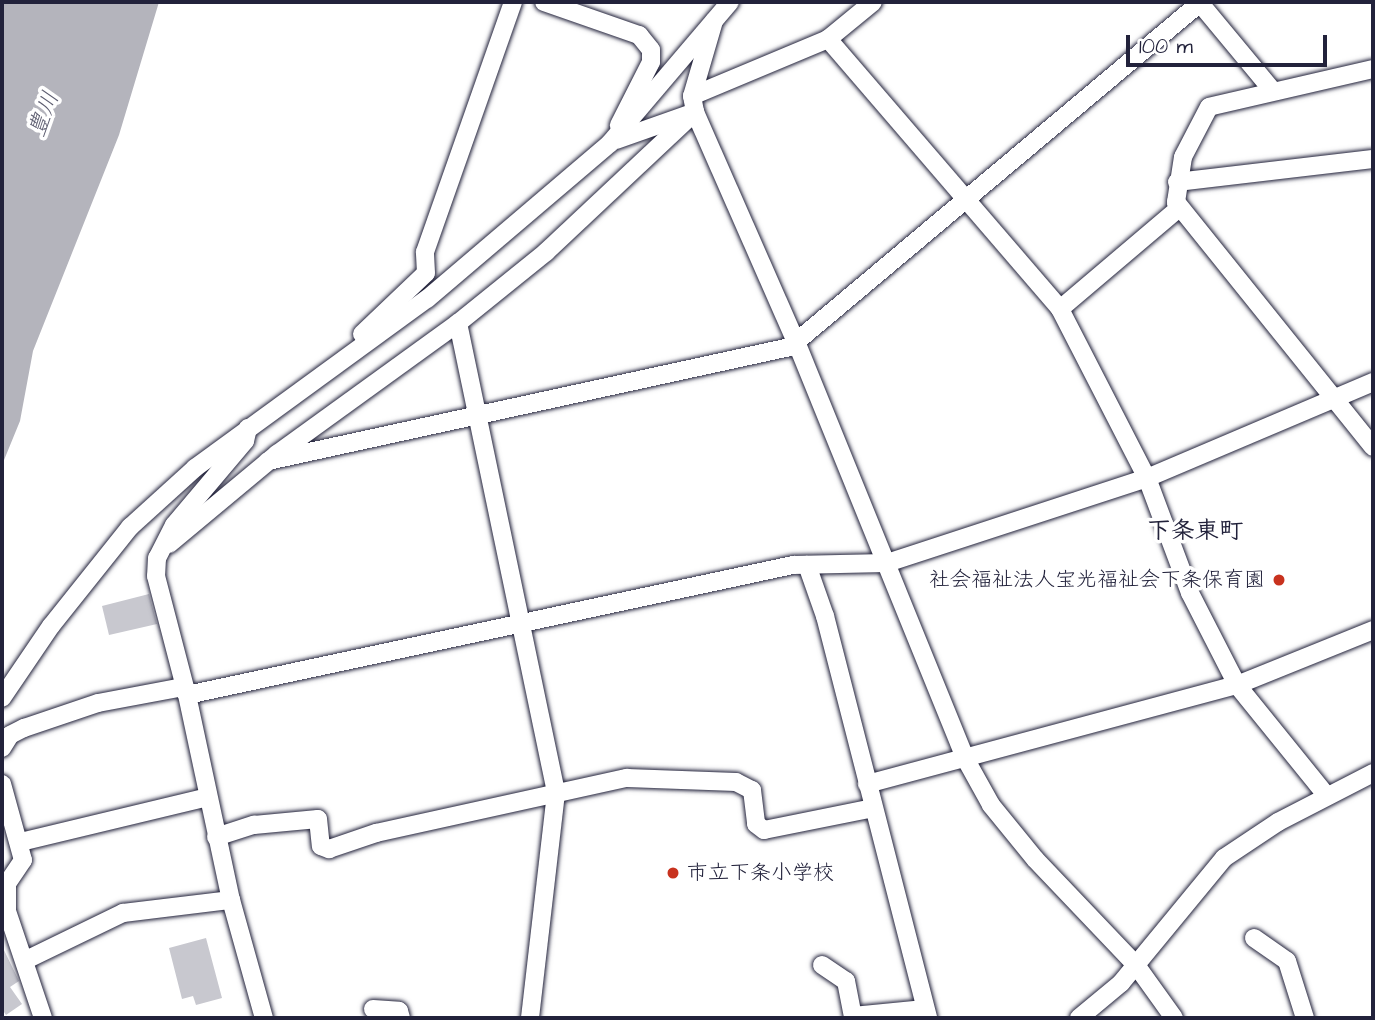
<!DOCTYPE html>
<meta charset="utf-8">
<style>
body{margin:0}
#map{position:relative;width:1375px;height:1020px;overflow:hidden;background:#fff;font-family:"Architects Daughter","Klee One",sans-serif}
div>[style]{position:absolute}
.water>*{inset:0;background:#b4b4bc}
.building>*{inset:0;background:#c8c8cf}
.roads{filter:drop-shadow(0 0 2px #22223b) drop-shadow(0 0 2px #22223b)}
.minor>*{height:18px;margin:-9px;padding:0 9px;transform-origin:9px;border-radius:9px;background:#fff}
.dots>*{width:19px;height:19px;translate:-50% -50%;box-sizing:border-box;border:4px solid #fff;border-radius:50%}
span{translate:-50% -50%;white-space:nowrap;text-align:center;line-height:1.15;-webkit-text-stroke:7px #fff;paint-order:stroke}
.poi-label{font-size:21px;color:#22223b}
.right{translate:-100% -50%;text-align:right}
.left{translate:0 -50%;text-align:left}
.water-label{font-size:23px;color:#5c5c6f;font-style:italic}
.quarter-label{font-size:24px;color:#22223b;font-weight:700}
.frame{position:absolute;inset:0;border:4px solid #22223b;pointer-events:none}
.scale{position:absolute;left:1126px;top:35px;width:201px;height:32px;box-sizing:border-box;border:4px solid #22223b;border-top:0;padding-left:9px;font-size:21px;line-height:24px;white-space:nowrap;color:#22223b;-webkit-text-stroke:5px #fff;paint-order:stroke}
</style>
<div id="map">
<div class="water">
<div style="clip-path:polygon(2px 2px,159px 2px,119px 135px,33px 351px,20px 421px,2px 465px)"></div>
</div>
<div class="building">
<div style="clip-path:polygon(149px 594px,157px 624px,109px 635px,102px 606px)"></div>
<div style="clip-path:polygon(206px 938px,222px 998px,196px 1005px,193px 996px,182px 999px,169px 948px)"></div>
<div style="clip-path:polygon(2px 946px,19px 981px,10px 987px,22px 1004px,6px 1015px,2px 1009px)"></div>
</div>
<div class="roads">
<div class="minor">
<div style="left:544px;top:2px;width:101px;rotate:19.2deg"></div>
<div style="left:639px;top:35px;width:19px;rotate:51deg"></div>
<div style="left:651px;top:50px;width:12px;rotate:90deg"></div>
<div style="left:651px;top:62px;width:71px;rotate:116.9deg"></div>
<div style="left:1199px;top:2px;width:116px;rotate:50.3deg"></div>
<div style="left:714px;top:21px;width:78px;rotate:106.3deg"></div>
<div style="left:692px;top:96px;width:16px;rotate:79deg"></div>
<div style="left:695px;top:112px;width:253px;rotate:66.3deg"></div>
<div style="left:797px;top:344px;width:447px;rotate:67.9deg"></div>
<div style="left:965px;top:758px;width:54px;rotate:61deg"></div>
<div style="left:991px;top:805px;width:70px;rotate:50.8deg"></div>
<div style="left:1035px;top:859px;width:146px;rotate:46.4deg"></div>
<div style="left:1136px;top:965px;width:65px;rotate:54.4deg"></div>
<div style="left:828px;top:39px;width:356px;rotate:49.3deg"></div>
<div style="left:1060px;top:309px;width:190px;rotate:62.8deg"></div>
<div style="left:1147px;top:478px;width:123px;rotate:69.5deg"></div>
<div style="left:1190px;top:593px;width:103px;rotate:62.9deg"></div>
<div style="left:1237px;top:685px;width:143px;rotate:51deg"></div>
<div style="left:1373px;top:69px;width:168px;rotate:167deg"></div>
<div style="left:1209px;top:107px;width:56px;rotate:117.5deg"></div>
<div style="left:1183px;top:157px;width:46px;rotate:98.8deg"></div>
<div style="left:1176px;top:202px;width:314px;rotate:51.2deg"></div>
<div style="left:692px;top:96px;width:147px;rotate:-22.7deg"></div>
<div style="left:828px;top:39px;width:58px;rotate:-39.4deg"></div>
<div style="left:616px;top:140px;width:84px;rotate:-19.5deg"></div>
<div style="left:1177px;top:182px;width:197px;rotate:-6.7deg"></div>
<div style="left:1060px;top:309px;width:155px;rotate:-40.3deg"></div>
<div style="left:458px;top:323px;width:480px;rotate:78.2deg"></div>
<div style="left:556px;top:793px;width:226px;rotate:96.6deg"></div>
<div style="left:362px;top:334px;width:88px;rotate:-43.6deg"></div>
<div style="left:426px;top:273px;width:21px;rotate:-93deg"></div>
<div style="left:425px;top:252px;width:265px;rotate:-70.6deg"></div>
<div style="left:248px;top:428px;width:13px;rotate:103deg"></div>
<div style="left:245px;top:441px;width:110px;rotate:130.2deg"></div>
<div style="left:174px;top:525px;width:37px;rotate:117deg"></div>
<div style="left:157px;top:558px;width:18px;rotate:93deg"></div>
<div style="left:156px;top:576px;width:123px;rotate:75.4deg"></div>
<div style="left:187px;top:695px;width:620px;rotate:-12.11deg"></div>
<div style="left:793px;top:565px;width:94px;rotate:-1.2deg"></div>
<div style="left:887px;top:563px;width:274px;rotate:-18.1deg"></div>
<div style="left:1147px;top:478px;width:246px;rotate:-23deg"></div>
<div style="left:268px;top:461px;width:534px;rotate:-12.32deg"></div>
<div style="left:790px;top:347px;width:537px;rotate:-40.01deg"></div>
<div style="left:169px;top:544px;width:141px;rotate:-39.8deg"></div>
<div style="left:277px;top:454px;width:223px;rotate:-35.9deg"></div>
<div style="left:458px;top:323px;width:113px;rotate:-38.9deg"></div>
<div style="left:546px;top:252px;width:204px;rotate:-43.2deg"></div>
<div style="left:807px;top:565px;width:54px;rotate:70.6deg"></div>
<div style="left:825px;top:616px;width:415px;rotate:75.6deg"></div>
<div style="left:187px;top:695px;width:210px;rotate:77.9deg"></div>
<div style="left:231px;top:900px;width:123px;rotate:74.4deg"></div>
<div style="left:2px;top:698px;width:87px;rotate:-55.8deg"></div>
<div style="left:51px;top:626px;width:127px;rotate:-51.4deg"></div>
<div style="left:130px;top:527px;width:88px;rotate:-42.2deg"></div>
<div style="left:195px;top:468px;width:287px;rotate:-36.1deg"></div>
<div style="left:427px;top:299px;width:240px;rotate:-40.4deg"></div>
<div style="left:610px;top:143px;width:185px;rotate:-49.6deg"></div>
<div style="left:2px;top:748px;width:15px;rotate:-58deg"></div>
<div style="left:10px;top:735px;width:16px;rotate:-27deg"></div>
<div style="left:24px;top:728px;width:78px;rotate:-18.7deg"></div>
<div style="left:98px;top:703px;width:86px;rotate:-10.7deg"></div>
<div style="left:2px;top:784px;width:79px;rotate:74.6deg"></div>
<div style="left:23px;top:860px;width:29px;rotate:124deg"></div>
<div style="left:7px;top:884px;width:27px;rotate:90deg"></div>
<div style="left:7px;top:911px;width:113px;rotate:71.4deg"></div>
<div style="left:867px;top:784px;width:383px;rotate:-15deg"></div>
<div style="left:1237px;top:685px;width:147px;rotate:-22deg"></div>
<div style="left:216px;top:837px;width:40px;rotate:-18deg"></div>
<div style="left:254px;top:825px;width:64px;rotate:-5.4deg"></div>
<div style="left:318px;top:819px;width:27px;rotate:84deg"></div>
<div style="left:321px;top:846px;width:9px;rotate:21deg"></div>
<div style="left:329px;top:849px;width:50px;rotate:-18.8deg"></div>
<div style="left:376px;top:833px;width:257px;rotate:-12.4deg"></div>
<div style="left:627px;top:778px;width:109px;rotate:2.1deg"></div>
<div style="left:736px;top:782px;width:18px;rotate:27deg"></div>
<div style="left:752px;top:790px;width:34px;rotate:83deg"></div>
<div style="left:756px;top:824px;width:10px;rotate:37deg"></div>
<div style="left:764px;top:830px;width:111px;rotate:-11.4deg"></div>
<div style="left:21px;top:842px;width:192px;rotate:-13.5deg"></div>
<div style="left:1254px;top:938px;width:40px;rotate:34.9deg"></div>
<div style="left:1287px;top:961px;width:60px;rotate:72.5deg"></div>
<div style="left:26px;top:960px;width:108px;rotate:-25.9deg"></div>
<div style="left:123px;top:913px;width:109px;rotate:-6.9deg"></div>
<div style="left:822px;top:965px;width:29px;rotate:34deg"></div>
<div style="left:846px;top:981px;width:36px;rotate:79deg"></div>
<div style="left:853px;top:1016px;width:72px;rotate:-5.6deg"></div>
<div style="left:373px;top:1009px;width:26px;rotate:4deg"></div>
<div style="left:399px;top:1011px;width:7px;rotate:74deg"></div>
<div style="left:1079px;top:1018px;width:55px;rotate:-39.8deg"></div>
<div style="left:1121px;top:983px;width:162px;rotate:-50.5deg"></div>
<div style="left:1224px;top:858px;width:65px;rotate:-33.7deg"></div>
<div style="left:1278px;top:822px;width:107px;rotate:-27.3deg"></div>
</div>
</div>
<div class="dots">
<div style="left:1279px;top:580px;background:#c8321e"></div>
<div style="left:673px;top:873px;background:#c8321e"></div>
</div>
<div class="poi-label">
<span class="right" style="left:1265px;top:580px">社会福祉法人宝光福祉会下条保育園</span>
<span class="left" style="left:687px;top:873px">市立下条小学校</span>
</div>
<div class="water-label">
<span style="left:44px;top:114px;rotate:-69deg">豊川</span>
</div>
<div class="quarter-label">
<span style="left:1195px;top:532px">下条東町</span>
</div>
<div class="frame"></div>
<div class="scale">100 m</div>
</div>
